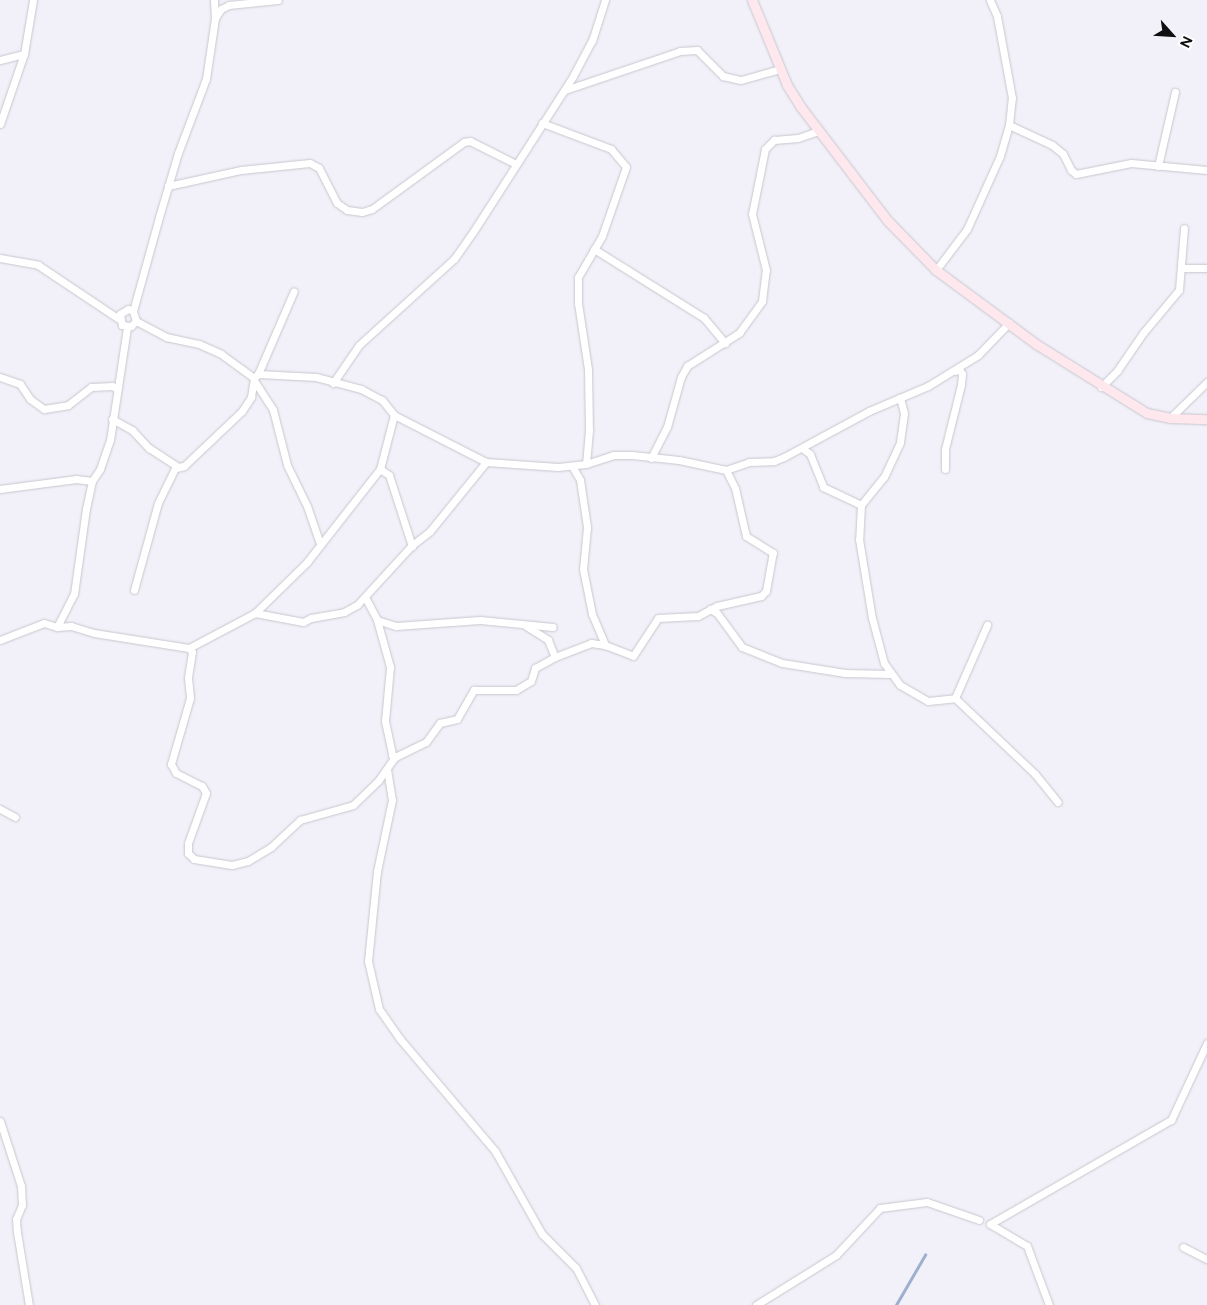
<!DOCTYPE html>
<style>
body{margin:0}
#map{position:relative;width:1207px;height:1305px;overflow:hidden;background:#f2f1f9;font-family:Figtree,sans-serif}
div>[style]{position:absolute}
.stream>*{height:2.5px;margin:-1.25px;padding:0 1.25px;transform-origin:1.25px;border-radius:1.25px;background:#9fb0cf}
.roads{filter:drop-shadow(0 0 1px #c7c6cd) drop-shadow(0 0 1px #c7c6cd)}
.minor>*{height:7px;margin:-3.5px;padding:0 3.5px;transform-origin:3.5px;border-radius:3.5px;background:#fff}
.secondary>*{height:9px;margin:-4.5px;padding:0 4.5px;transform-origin:4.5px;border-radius:4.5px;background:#fee8ee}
span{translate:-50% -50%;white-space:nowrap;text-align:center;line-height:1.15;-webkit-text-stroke:4px #fff;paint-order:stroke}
.north{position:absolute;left:1147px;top:10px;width:50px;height:50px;-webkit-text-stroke:4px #fff;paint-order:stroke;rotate:116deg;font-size:14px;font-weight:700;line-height:20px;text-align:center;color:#0f0f11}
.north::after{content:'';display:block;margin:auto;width:18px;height:22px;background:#0f0f11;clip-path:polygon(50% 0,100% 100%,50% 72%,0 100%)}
</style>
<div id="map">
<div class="stream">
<div style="left:896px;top:1305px;width:58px;rotate:-59.9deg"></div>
</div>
<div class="roads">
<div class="minor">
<div style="left:214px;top:0;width:17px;rotate:87deg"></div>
<div style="left:0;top:60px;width:25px;rotate:-14deg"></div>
<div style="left:565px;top:90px;width:121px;rotate:-18.7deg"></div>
<div style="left:680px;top:51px;width:17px;rotate:-3deg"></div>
<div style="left:697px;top:50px;width:37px;rotate:45deg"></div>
<div style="left:723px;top:76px;width:18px;rotate:13deg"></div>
<div style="left:741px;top:80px;width:41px;rotate:-15.8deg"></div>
<div style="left:542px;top:123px;width:74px;rotate:20.6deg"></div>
<div style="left:611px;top:149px;width:23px;rotate:50deg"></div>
<div style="left:626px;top:167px;width:73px;rotate:109.2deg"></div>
<div style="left:602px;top:236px;width:48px;rotate:120.3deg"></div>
<div style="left:578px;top:277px;width:26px;rotate:90deg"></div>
<div style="left:578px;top:303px;width:67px;rotate:81.4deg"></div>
<div style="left:588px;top:369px;width:61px;rotate:89.1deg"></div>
<div style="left:589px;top:430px;width:34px;rotate:95deg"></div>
<div style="left:0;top:124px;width:74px;rotate:-71.1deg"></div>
<div style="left:24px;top:54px;width:55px;rotate:-80.5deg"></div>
<div style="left:1009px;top:125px;width:47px;rotate:24.9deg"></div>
<div style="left:1052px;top:145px;width:14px;rotate:39deg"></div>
<div style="left:1063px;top:154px;width:18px;rotate:63deg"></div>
<div style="left:1071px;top:170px;width:6px;rotate:39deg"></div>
<div style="left:1076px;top:174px;width:56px;rotate:-11.3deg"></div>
<div style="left:1131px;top:163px;width:76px;rotate:5.3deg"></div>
<div style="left:1158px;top:166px;width:76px;rotate:-77.1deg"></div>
<div style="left:168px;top:186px;width:75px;rotate:-12.4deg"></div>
<div style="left:241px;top:170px;width:69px;rotate:-5.8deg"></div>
<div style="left:310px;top:163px;width:10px;rotate:29deg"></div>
<div style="left:319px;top:168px;width:39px;rotate:63deg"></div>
<div style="left:337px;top:203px;width:12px;rotate:35deg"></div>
<div style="left:347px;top:210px;width:15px;rotate:8deg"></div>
<div style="left:362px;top:212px;width:10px;rotate:-17deg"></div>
<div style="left:372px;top:209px;width:114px;rotate:-36.1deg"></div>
<div style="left:464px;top:142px;width:6px;rotate:-9deg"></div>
<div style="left:470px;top:141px;width:51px;rotate:26.6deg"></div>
<div style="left:594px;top:249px;width:130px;rotate:32.1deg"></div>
<div style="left:704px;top:318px;width:33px;rotate:50deg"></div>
<div style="left:0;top:258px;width:39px;rotate:10deg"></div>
<div style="left:38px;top:265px;width:97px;rotate:33.7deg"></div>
<div style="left:1183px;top:268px;width:24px"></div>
<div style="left:936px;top:270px;width:51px;rotate:-52.9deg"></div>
<div style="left:967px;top:229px;width:80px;rotate:-65.7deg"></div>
<div style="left:1000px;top:156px;width:32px;rotate:-74deg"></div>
<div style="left:1009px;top:125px;width:27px;rotate:-84deg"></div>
<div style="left:1012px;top:98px;width:83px;rotate:-100.4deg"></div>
<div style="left:997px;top:16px;width:17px;rotate:-114deg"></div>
<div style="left:133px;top:311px;width:5px;rotate:-158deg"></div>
<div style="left:128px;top:309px;width:9px;rotate:148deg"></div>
<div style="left:120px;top:314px;width:11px;rotate:80deg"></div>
<div style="left:122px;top:325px;width:9px;rotate:6deg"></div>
<div style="left:131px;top:326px;width:7px;rotate:-45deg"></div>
<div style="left:136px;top:321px;width:10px;rotate:-107deg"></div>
<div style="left:133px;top:311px;width:98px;rotate:-74.5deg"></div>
<div style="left:159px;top:217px;width:67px;rotate:-73.5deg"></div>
<div style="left:178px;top:153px;width:79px;rotate:-69.3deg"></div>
<div style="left:206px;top:79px;width:62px;rotate:-81.6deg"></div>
<div style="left:215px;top:18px;width:11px;rotate:-56deg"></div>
<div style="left:221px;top:9px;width:9px;rotate:-27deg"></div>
<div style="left:229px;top:5px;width:49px;rotate:-5.8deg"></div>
<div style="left:136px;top:321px;width:34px;rotate:28deg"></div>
<div style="left:166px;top:337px;width:34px;rotate:12deg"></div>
<div style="left:199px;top:344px;width:24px;rotate:24deg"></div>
<div style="left:221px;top:354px;width:41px;rotate:36deg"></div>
<div style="left:254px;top:378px;width:6px;rotate:-45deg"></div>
<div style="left:258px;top:374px;width:58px;rotate:3deg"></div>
<div style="left:316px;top:377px;width:47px;rotate:14.9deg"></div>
<div style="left:361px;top:389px;width:24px;rotate:28deg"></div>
<div style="left:382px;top:400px;width:19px;rotate:51deg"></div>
<div style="left:394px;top:415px;width:103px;rotate:27.1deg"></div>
<div style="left:486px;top:462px;width:72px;rotate:4deg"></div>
<div style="left:558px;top:467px;width:28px;rotate:-6deg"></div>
<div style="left:586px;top:464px;width:28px;rotate:-18deg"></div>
<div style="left:613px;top:455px;width:19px"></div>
<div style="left:632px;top:455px;width:47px;rotate:6.1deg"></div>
<div style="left:679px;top:460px;width:48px;rotate:12deg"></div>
<div style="left:726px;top:470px;width:24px;rotate:-19deg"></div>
<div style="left:749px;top:462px;width:25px;rotate:-2deg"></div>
<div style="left:774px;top:461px;width:11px;rotate:-22deg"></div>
<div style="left:784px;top:457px;width:97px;rotate:-28.4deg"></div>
<div style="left:869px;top:411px;width:64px;rotate:-23deg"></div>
<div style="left:928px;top:386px;width:59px;rotate:-31.8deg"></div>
<div style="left:978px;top:355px;width:45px;rotate:-45.9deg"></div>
<div style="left:258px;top:374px;width:90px;rotate:-66.6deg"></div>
<div style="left:0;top:377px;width:21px;rotate:19deg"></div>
<div style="left:20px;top:384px;width:18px;rotate:56deg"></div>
<div style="left:30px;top:399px;width:17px;rotate:36deg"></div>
<div style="left:44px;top:409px;width:24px;rotate:-9deg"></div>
<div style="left:68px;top:405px;width:29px;rotate:-38deg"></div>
<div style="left:91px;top:387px;width:21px;rotate:-3deg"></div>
<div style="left:112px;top:386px;width:6px;rotate:31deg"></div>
<div style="left:255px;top:382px;width:33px;rotate:57deg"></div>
<div style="left:273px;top:410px;width:57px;rotate:75.7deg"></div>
<div style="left:287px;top:465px;width:46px;rotate:64deg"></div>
<div style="left:307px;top:506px;width:39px;rotate:71deg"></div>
<div style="left:333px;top:383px;width:46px;rotate:-55.6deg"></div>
<div style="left:359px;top:345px;width:128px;rotate:-42.2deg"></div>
<div style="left:454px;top:259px;width:33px;rotate:-55deg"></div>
<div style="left:473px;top:232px;width:185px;rotate:-57.3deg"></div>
<div style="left:573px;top:76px;width:40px;rotate:-62deg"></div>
<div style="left:592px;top:41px;width:43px;rotate:-72.4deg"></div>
<div style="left:1101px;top:387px;width:23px;rotate:-45deg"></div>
<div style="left:1117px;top:371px;width:46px;rotate:-55.6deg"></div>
<div style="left:1143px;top:333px;width:56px;rotate:-50.1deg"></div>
<div style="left:1179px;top:290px;width:62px;rotate:-85.4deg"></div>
<div style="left:1170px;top:418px;width:52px;rotate:-44.2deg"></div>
<div style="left:112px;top:419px;width:23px;rotate:29deg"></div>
<div style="left:132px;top:430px;width:25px;rotate:47deg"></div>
<div style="left:149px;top:448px;width:35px;rotate:33deg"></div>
<div style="left:178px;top:467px;width:6px;rotate:-9deg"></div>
<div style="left:184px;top:466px;width:80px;rotate:-43.5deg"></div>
<div style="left:242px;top:411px;width:17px;rotate:-57deg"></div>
<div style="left:251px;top:397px;width:19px;rotate:-81deg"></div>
<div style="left:802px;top:448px;width:10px;rotate:37deg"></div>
<div style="left:810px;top:454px;width:35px;rotate:68deg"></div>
<div style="left:823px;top:487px;width:42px;rotate:25.3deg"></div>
<div style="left:861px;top:505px;width:34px;rotate:93deg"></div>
<div style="left:859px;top:539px;width:80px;rotate:80.7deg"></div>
<div style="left:872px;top:618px;width:47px;rotate:75.1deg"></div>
<div style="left:884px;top:663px;width:27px;rotate:54deg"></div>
<div style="left:900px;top:685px;width:32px;rotate:30deg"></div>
<div style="left:928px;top:701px;width:27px;rotate:-6deg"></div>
<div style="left:955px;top:698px;width:80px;rotate:-66.3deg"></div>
<div style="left:651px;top:458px;width:35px;rotate:-63deg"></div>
<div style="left:667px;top:427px;width:52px;rotate:-74.4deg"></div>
<div style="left:681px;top:377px;width:13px;rotate:-61deg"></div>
<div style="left:687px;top:366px;width:62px;rotate:-32.4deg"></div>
<div style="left:739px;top:333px;width:39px;rotate:-54deg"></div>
<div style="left:762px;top:301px;width:31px;rotate:-83deg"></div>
<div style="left:766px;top:270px;width:58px;rotate:-104deg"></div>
<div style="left:752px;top:214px;width:66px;rotate:-78.7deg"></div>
<div style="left:765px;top:149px;width:13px;rotate:-45deg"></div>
<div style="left:774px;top:140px;width:24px;rotate:-5deg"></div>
<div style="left:798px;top:138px;width:21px;rotate:-19deg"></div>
<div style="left:572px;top:466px;width:16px;rotate:60deg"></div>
<div style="left:580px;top:480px;width:48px;rotate:81.5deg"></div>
<div style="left:587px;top:527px;width:42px;rotate:95.4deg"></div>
<div style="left:583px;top:569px;width:46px;rotate:78.7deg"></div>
<div style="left:592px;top:614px;width:34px;rotate:67deg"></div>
<div style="left:605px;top:645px;width:30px;rotate:21deg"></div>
<div style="left:633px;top:656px;width:45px;rotate:-56.7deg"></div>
<div style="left:658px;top:618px;width:40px;rotate:-2.9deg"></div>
<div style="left:698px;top:616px;width:21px;rotate:-28deg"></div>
<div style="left:717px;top:606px;width:45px;rotate:-12.8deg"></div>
<div style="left:761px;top:596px;width:7px;rotate:-45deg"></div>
<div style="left:766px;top:591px;width:39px;rotate:-80deg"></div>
<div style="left:773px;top:553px;width:32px;rotate:-148deg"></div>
<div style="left:746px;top:536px;width:49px;rotate:-102.9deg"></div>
<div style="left:735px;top:488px;width:20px;rotate:-117deg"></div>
<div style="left:380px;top:469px;width:11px;rotate:34deg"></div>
<div style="left:389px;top:475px;width:75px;rotate:72.1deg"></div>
<div style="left:945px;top:469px;width:20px;rotate:-90deg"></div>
<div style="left:945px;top:449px;width:66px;rotate:-76deg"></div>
<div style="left:961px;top:385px;width:11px;rotate:-85deg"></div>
<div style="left:962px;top:374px;width:6px;rotate:-121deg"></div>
<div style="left:959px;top:369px;width:4px;rotate:153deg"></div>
<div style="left:0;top:489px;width:77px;rotate:-7.5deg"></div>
<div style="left:76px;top:479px;width:16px;rotate:7deg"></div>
<div style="left:861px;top:505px;width:36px;rotate:-51deg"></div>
<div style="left:884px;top:477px;width:38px;rotate:-65deg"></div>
<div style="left:900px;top:442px;width:29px;rotate:-82deg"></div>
<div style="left:904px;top:413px;width:16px;rotate:-105deg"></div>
<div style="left:134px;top:590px;width:90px;rotate:-74.6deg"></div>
<div style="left:158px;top:503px;width:39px;rotate:-64deg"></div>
<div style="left:175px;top:468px;width:6px;rotate:-9deg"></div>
<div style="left:365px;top:597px;width:26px;rotate:62deg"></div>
<div style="left:377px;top:620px;width:20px;rotate:18deg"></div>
<div style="left:396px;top:626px;width:84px;rotate:-4.1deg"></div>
<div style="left:480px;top:620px;width:73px;rotate:5.5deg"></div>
<div style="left:710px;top:609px;width:8px;rotate:30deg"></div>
<div style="left:717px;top:613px;width:42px;rotate:53.7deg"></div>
<div style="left:742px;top:647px;width:43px;rotate:21.8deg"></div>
<div style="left:782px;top:663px;width:64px;rotate:9deg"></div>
<div style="left:845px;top:673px;width:46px;rotate:1.2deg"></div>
<div style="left:255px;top:613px;width:49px;rotate:10.6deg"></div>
<div style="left:303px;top:622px;width:9px;rotate:-27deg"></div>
<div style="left:311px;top:618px;width:34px;rotate:-10deg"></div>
<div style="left:344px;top:612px;width:15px;rotate:-28deg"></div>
<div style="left:357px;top:605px;width:80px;rotate:-47.5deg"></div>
<div style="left:411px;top:546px;width:24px;rotate:-38deg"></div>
<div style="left:430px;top:531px;width:89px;rotate:-50.9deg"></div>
<div style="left:377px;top:620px;width:49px;rotate:74.5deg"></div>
<div style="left:390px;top:667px;width:54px;rotate:95.3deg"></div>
<div style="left:385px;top:721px;width:35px;rotate:78deg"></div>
<div style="left:392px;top:755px;width:4px;rotate:34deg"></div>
<div style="left:395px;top:757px;width:34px;rotate:-26deg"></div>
<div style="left:426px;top:742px;width:24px;rotate:-54deg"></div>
<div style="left:440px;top:723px;width:17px;rotate:-13deg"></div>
<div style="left:457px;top:719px;width:34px;rotate:-60deg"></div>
<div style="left:474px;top:690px;width:42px"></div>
<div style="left:516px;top:690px;width:17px;rotate:-31deg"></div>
<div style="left:531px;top:681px;width:14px;rotate:-73deg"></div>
<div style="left:535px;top:668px;width:23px;rotate:-29deg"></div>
<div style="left:555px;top:657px;width:39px;rotate:-21deg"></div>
<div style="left:591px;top:643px;width:14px;rotate:8deg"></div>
<div style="left:526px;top:626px;width:26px;rotate:32deg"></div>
<div style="left:548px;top:640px;width:18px;rotate:68deg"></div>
<div style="left:57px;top:627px;width:14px;rotate:-4deg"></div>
<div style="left:71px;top:626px;width:24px;rotate:17deg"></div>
<div style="left:94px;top:633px;width:96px;rotate:9deg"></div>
<div style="left:189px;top:648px;width:75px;rotate:-27.9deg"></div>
<div style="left:255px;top:613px;width:73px;rotate:-44.4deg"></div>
<div style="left:307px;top:562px;width:118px;rotate:-51.9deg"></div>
<div style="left:380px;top:469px;width:56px;rotate:-75.5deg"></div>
<div style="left:0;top:640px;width:47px;rotate:-21.1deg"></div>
<div style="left:44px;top:623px;width:14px;rotate:17deg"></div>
<div style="left:57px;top:627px;width:37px;rotate:-63deg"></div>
<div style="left:74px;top:594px;width:86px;rotate:-82deg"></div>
<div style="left:86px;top:509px;width:29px;rotate:-78deg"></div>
<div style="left:92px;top:481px;width:14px;rotate:-56deg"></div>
<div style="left:100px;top:469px;width:31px;rotate:-71deg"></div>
<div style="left:110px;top:440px;width:114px;rotate:-81.4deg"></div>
<div style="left:189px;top:648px;width:5px;rotate:53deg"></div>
<div style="left:192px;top:652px;width:26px;rotate:99deg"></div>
<div style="left:188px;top:678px;width:20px;rotate:84deg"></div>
<div style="left:190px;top:698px;width:69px;rotate:106.1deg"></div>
<div style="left:171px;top:764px;width:10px;rotate:61deg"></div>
<div style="left:176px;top:773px;width:29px;rotate:27deg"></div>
<div style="left:202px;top:786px;width:8px;rotate:60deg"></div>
<div style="left:206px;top:793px;width:53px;rotate:109.8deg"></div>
<div style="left:188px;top:843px;width:10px;rotate:90deg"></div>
<div style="left:188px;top:853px;width:8px;rotate:45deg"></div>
<div style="left:194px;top:859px;width:38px;rotate:9deg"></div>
<div style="left:232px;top:865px;width:16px;rotate:-14deg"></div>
<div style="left:248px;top:861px;width:27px;rotate:-31deg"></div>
<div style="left:271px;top:847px;width:40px;rotate:-43deg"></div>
<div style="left:300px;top:820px;width:55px;rotate:-15.8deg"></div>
<div style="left:353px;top:805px;width:35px;rotate:-44deg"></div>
<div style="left:378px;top:781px;width:29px;rotate:-55deg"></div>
<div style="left:955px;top:698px;width:110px;rotate:43.5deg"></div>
<div style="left:1035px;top:774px;width:36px;rotate:51deg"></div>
<div style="left:387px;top:769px;width:31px;rotate:81deg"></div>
<div style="left:392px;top:800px;width:73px;rotate:101.9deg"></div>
<div style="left:377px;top:871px;width:90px;rotate:95.7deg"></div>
<div style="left:368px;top:961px;width:49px;rotate:77.1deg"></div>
<div style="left:379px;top:1009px;width:37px;rotate:55deg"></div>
<div style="left:400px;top:1039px;width:147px;rotate:49.7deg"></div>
<div style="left:495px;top:1151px;width:95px;rotate:60.5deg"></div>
<div style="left:542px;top:1234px;width:48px;rotate:45deg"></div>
<div style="left:576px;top:1268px;width:42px;rotate:62.8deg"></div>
<div style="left:0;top:809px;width:17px;rotate:28deg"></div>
<div style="left:0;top:1121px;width:68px;rotate:72.1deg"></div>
<div style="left:21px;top:1186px;width:19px;rotate:87deg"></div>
<div style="left:22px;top:1205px;width:15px;rotate:113deg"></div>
<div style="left:16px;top:1219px;width:13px;rotate:86deg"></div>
<div style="left:17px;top:1232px;width:74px;rotate:80.7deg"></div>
<div style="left:1183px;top:1247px;width:27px;rotate:27deg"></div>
<div style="left:756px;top:1305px;width:94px;rotate:-32deg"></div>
<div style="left:836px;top:1255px;width:64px;rotate:-46.9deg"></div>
<div style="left:880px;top:1208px;width:47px;rotate:-7.3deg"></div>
<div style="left:927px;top:1202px;width:55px;rotate:19.1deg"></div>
<div style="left:1049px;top:1305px;width:63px;rotate:-110.4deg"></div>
<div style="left:1027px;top:1246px;width:43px;rotate:-149.3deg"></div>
<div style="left:990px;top:1224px;width:209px;rotate:-29.9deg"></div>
<div style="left:1171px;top:1120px;width:85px;rotate:-64.9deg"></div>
</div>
<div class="secondary">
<div style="left:752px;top:0;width:92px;rotate:67.6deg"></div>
<div style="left:787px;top:85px;width:25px;rotate:58deg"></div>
<div style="left:800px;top:106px;width:145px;rotate:52.6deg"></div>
<div style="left:888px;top:221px;width:69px;rotate:45.6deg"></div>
<div style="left:936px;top:270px;width:124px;rotate:36.5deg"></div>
<div style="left:1036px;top:344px;width:131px;rotate:31.9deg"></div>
<div style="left:1147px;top:413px;width:24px;rotate:12deg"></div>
<div style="left:1170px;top:418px;width:37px;rotate:2deg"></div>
</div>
</div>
<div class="north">N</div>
</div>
